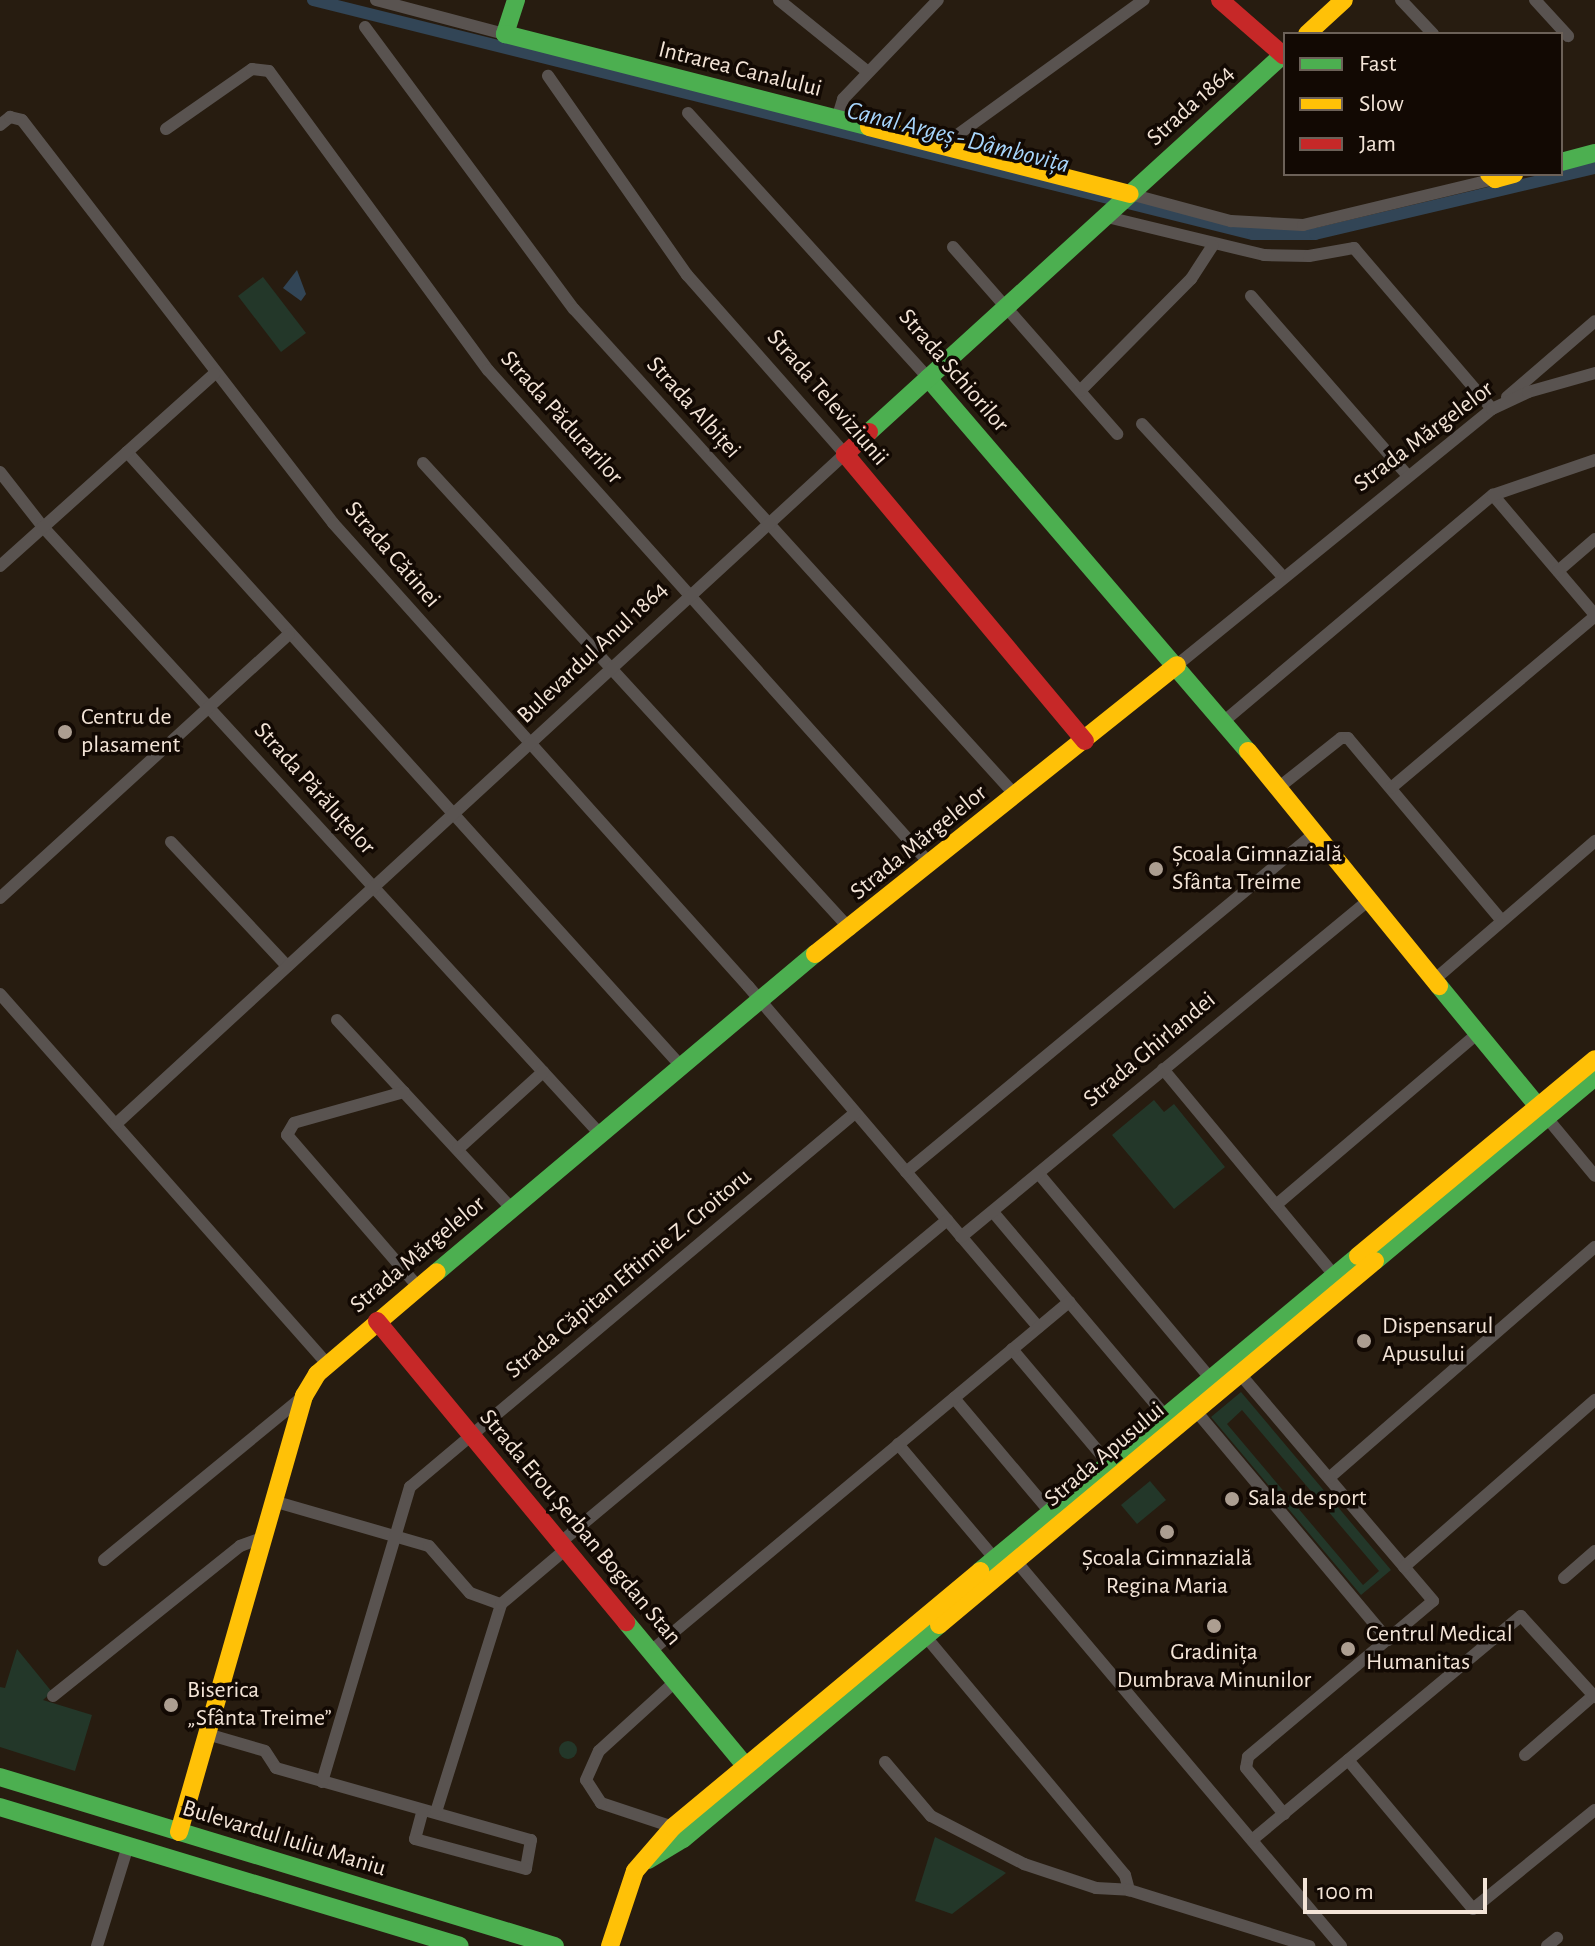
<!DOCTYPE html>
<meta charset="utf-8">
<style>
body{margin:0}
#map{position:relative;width:1595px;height:1946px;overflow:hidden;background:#271c10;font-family:"Alegreya Sans",sans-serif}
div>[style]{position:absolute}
.green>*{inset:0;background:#233729}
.round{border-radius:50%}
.water>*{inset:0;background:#324556}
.canal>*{height:12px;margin:-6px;padding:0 6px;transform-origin:6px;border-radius:6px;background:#324556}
.street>*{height:12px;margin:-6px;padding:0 6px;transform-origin:6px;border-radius:6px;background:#595350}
.fast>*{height:18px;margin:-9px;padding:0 9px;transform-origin:9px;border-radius:9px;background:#4caf50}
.slow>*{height:18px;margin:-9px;padding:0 9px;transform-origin:9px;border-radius:9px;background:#ffc107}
.jam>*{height:18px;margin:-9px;padding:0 9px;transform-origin:9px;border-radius:9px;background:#c62828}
.dots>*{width:22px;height:22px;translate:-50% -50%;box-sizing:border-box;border:4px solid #120903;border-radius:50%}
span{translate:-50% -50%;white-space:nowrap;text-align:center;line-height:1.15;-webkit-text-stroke:7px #120903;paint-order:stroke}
.street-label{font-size:24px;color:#f3e4d7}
.poi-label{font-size:24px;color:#f3e4d7}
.left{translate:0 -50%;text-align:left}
.water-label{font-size:26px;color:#a7d5fc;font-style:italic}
.legend{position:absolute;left:1283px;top:32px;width:280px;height:144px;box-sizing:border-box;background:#120903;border:2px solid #6c6158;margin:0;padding:10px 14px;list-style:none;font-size:24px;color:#f3e4d7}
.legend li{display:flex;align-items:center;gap:16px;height:40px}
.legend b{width:40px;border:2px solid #6c6158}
.scale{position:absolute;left:1303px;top:1878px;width:184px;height:36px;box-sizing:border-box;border:4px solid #f3e4d7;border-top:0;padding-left:10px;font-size:24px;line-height:28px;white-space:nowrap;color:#f3e4d7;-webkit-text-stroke:6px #120903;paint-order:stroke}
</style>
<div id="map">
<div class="green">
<div style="clip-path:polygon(263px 277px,306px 333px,281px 352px,238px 296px)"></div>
<div style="clip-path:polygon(1154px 1100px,1164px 1112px,1174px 1104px,1225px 1167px,1174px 1209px,1112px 1135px)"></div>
<div style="clip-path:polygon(evenodd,1241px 1392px,1391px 1570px,1361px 1595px,1211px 1417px,1241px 1392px,1242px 1410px,1379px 1571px,1363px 1585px,1227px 1424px,1242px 1410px)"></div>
<div style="clip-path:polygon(1150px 1481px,1166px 1500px,1137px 1524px,1121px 1505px)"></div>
<div style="clip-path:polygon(17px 1649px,52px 1692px,43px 1700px,92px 1715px,75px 1771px,0 1747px,0 1687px,5px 1688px)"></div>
<div class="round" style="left:559px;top:1741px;width:18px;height:18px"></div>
<div style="clip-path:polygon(935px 1837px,1003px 1871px,1006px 1873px,952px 1914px,915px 1901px)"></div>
</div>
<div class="water">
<div style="clip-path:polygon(297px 270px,306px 294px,301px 301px,283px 288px)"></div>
</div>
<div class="canal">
<div style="left:313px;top:0;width:969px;rotate:13.98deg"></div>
<div style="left:1253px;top:234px;width:62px"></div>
<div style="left:1315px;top:234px;width:288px;rotate:-13.3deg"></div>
</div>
<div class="street">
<div style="left:376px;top:0;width:133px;rotate:14.8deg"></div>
<div style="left:779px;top:0;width:114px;rotate:39deg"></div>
<div style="left:1401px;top:0;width:47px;rotate:46.7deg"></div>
<div style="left:1535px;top:0;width:49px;rotate:47.5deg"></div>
<div style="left:365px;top:27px;width:351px;rotate:53.5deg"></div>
<div style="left:574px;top:309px;width:658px;rotate:47.77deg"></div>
<div style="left:688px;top:113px;width:358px;rotate:47.8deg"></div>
<div style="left:837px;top:119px;width:21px;rotate:-73deg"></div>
<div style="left:843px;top:99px;width:137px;rotate:-46.2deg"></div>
<div style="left:0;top:125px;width:13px;rotate:-39deg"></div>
<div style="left:10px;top:117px;width:12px;rotate:14deg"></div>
<div style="left:22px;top:120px;width:509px;rotate:52.34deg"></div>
<div style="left:333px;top:523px;width:622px;rotate:48.13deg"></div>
<div style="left:748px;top:986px;width:448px;rotate:49.6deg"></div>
<div style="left:166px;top:129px;width:105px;rotate:-34.9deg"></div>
<div style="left:252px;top:69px;width:17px;rotate:7deg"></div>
<div style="left:269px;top:71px;width:371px;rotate:53.8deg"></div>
<div style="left:488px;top:370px;width:664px;rotate:48.17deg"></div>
<div style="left:942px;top:146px;width:249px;rotate:-35.9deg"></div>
<div style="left:1130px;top:194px;width:105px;rotate:15deg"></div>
<div style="left:1231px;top:221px;width:72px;rotate:3.2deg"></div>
<div style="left:1303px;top:225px;width:197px;rotate:-13.5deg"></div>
<div style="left:1103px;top:216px;width:166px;rotate:13.6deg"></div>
<div style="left:1264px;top:255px;width:45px;rotate:1.3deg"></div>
<div style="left:1309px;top:256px;width:46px;rotate:-10.1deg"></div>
<div style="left:1354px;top:248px;width:212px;rotate:49.4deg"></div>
<div style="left:953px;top:247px;width:249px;rotate:48.7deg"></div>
<div style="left:1251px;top:296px;width:239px;rotate:48.9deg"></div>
<div style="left:1080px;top:391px;width:158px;rotate:-45.3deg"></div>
<div style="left:1191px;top:279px;width:40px;rotate:-57.1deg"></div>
<div style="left:1507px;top:397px;width:116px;rotate:-40.8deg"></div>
<div style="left:1142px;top:424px;width:209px;rotate:47.3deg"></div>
<div style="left:127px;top:452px;width:826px;rotate:47.95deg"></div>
<div style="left:423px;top:463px;width:633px;rotate:47.5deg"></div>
<div style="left:0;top:472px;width:70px;rotate:52deg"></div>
<div style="left:43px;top:527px;width:822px;rotate:47.46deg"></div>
<div style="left:1493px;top:495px;width:157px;rotate:49.6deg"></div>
<div style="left:0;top:566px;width:288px;rotate:-41.9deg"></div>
<div style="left:1558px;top:571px;width:49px;rotate:-40.9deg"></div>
<div style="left:1177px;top:665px;width:406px;rotate:-39.1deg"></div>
<div style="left:1492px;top:409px;width:40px;rotate:-25deg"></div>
<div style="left:1528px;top:392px;width:70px;rotate:-15.8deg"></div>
<div style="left:1223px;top:722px;width:353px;rotate:-40.1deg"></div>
<div style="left:1493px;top:495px;width:108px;rotate:-18.9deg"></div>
<div style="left:1278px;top:788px;width:80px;rotate:-38.4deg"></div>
<div style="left:1341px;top:738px;width:7px"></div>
<div style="left:1348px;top:738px;width:239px;rotate:49.9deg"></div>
<div style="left:1391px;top:788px;width:267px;rotate:-40.1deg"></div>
<div style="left:171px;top:842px;width:170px;rotate:46.9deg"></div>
<div style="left:0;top:898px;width:391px;rotate:-42.4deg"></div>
<div style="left:1434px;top:980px;width:213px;rotate:-40.8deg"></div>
<div style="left:0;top:994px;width:494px;rotate:48.5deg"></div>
<div style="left:337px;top:1020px;width:256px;rotate:47.2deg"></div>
<div style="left:1163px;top:1069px;width:269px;rotate:50.3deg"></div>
<div style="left:404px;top:1092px;width:114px;rotate:164.3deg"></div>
<div style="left:294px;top:1123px;width:14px;rotate:120deg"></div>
<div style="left:287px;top:1135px;width:201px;rotate:49.2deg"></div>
<div style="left:1547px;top:1118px;width:75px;rotate:50.4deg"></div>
<div style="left:116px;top:1124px;width:990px;rotate:-42.59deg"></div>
<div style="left:845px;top:454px;width:239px;rotate:-131.4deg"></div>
<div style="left:687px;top:275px;width:243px;rotate:-124.9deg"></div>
<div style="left:458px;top:1149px;width:115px;rotate:-42.2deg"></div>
<div style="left:906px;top:1172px;width:531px;rotate:-39.65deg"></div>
<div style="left:1039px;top:1174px;width:268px;rotate:50deg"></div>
<div style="left:1276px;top:1205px;width:265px;rotate:-40.4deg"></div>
<div style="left:993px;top:1212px;width:268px;rotate:49.8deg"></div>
<div style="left:961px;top:1237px;width:529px;rotate:-39.56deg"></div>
<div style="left:1012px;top:1349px;width:150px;rotate:49.9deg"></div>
<div style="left:1240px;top:1374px;width:298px;rotate:49.6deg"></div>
<div style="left:1433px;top:1601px;width:242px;rotate:139.9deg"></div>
<div style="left:1248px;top:1757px;width:11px;rotate:100deg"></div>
<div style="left:1246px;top:1768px;width:60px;rotate:50.4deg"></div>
<div style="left:954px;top:1398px;width:150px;rotate:49.9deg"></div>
<div style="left:1196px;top:1411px;width:299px;rotate:50deg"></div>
<div style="left:898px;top:1444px;width:150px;rotate:49.9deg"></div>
<div style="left:1329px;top:1478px;width:352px;rotate:-41deg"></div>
<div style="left:273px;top:1501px;width:162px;rotate:16.1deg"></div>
<div style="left:429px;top:1546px;width:62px;rotate:48.9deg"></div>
<div style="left:470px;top:1593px;width:33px;rotate:20deg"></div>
<div style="left:561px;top:1542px;width:503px;rotate:-39.83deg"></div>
<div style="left:104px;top:1560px;width:259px;rotate:-39.4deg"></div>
<div style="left:1016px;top:1561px;width:504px;rotate:49.83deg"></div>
<div style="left:1404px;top:1567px;width:254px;rotate:-41.2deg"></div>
<div style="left:1564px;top:1578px;width:41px;rotate:-41.1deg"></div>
<div style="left:926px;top:1637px;width:310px;rotate:50.1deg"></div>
<div style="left:1125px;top:1875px;width:16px;rotate:75deg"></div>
<div style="left:651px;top:1651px;width:545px;rotate:-39.86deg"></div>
<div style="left:53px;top:1696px;width:240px;rotate:-38.7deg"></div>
<div style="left:240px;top:1546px;width:23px;rotate:-20deg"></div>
<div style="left:207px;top:1734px;width:60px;rotate:16.3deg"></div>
<div style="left:265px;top:1751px;width:20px;rotate:57deg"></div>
<div style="left:276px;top:1768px;width:265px;rotate:15.8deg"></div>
<div style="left:531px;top:1840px;width:29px;rotate:100deg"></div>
<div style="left:526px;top:1869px;width:115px;rotate:-164.9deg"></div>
<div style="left:415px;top:1839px;width:28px;rotate:-75deg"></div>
<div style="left:1525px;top:1755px;width:91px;rotate:-41deg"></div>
<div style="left:1348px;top:1760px;width:194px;rotate:50deg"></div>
<div style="left:1473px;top:1909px;width:157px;rotate:-39.1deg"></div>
<div style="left:885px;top:1762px;width:71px;rotate:49.6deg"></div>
<div style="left:931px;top:1816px;width:105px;rotate:27.3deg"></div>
<div style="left:1024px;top:1864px;width:76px;rotate:18.4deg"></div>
<div style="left:1096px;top:1888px;width:33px;rotate:3deg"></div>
<div style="left:1129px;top:1890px;width:189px;rotate:17.3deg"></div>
<div style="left:322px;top:1782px;width:308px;rotate:-73.4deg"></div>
<div style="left:410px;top:1487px;width:581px;rotate:-40.05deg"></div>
<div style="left:436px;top:1812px;width:218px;rotate:-72.6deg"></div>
<div style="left:501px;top:1604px;width:85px;rotate:-40.2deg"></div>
<div style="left:673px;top:1827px;width:76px;rotate:-161.6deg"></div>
<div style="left:601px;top:1803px;width:27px;rotate:-123deg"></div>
<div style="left:586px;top:1780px;width:32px;rotate:-66deg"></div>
<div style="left:599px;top:1751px;width:104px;rotate:-42.3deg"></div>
<div style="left:1252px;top:1840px;width:350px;rotate:-39.8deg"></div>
<div style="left:1521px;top:1616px;width:110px;rotate:47.6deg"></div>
<div style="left:97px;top:1946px;width:105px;rotate:-72.8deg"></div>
<div style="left:1547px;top:1946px;width:13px;rotate:-39deg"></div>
</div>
<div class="fast">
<div style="left:516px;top:0;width:36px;rotate:108deg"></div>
<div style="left:505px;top:34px;width:376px;rotate:14.3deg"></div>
<div style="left:1561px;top:162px;width:35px;rotate:-15deg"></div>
<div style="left:928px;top:378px;width:491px;rotate:49.4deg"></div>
<div style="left:869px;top:432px;width:563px;rotate:-42.34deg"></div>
<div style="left:1439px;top:986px;width:167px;rotate:50.6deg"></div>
<div style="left:1375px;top:1261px;width:287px;rotate:-39.9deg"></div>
<div style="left:437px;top:1272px;width:494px;rotate:-40.1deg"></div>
<div style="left:980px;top:1571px;width:492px;rotate:-39.8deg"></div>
<div style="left:626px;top:1622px;width:199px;rotate:50.3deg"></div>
<div style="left:0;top:1777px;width:580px;rotate:16.94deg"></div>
<div style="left:0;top:1807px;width:480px;rotate:16.8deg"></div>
<div style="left:648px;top:1860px;width:41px;rotate:-31deg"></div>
<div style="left:683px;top:1839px;width:334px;rotate:-39.9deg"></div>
</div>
<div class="slow">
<div style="left:1307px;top:34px;width:50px;rotate:-42.6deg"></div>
<div style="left:869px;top:127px;width:269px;rotate:14.4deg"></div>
<div style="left:1489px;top:174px;width:8px;rotate:40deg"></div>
<div style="left:1495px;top:179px;width:20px;rotate:-15deg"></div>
<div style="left:1248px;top:751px;width:303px;rotate:50.9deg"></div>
<div style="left:815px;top:954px;width:463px;rotate:-38.6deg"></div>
<div style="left:1358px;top:1256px;width:308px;rotate:-39.7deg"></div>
<div style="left:939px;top:1625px;width:568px;rotate:-39.86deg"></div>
<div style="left:179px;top:1832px;width:454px;rotate:-74deg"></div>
<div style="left:304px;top:1396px;width:26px;rotate:-59deg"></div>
<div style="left:317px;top:1374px;width:157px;rotate:-40.4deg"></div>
<div style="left:610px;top:1946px;width:79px;rotate:-71.6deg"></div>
<div style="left:635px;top:1871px;width:58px;rotate:-49.2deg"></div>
<div style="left:673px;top:1827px;width:400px;rotate:-39.8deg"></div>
</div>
<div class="jam">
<div style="left:1220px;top:0;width:84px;rotate:41.1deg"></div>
<div style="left:869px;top:432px;width:33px;rotate:137deg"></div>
<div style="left:845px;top:454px;width:374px;rotate:50.1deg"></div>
<div style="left:377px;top:1321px;width:391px;rotate:50.4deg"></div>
</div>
<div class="dots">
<div style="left:65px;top:732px;background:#ac9e91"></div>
<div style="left:1156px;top:869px;background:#ac9e91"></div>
<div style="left:1364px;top:1341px;background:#ac9e91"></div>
<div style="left:1232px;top:1499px;background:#ac9e91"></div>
<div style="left:1167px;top:1532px;background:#ac9e91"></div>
<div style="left:1214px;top:1626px;background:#ac9e91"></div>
<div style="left:1348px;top:1649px;background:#ac9e91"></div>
<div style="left:171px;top:1705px;background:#ac9e91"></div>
</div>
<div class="street-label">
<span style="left:740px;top:70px;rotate:14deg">Intrarea Canalului</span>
<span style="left:1191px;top:106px;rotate:-42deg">Strada 1864</span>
<span style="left:953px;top:371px;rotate:49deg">Strada Schiorilor</span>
<span style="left:827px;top:398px;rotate:49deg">Strada Televiziunii</span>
<span style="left:693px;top:408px;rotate:48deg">Strada Albiței</span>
<span style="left:561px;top:418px;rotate:48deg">Strada Pădurarilor</span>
<span style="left:1424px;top:437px;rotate:-37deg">Strada Mărgelelor</span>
<span style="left:392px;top:555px;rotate:49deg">Strada Cătinei</span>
<span style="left:593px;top:653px;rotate:-43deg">Bulevardul Anul 1864</span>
<span style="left:314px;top:789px;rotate:48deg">Strada Părăluțelor</span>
<span style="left:919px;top:843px;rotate:-39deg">Strada Mărgelelor</span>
<span style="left:1150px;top:1050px;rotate:-40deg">Strada Ghirlandei</span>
<span style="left:418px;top:1255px;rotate:-40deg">Strada Mărgelelor</span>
<span style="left:629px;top:1274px;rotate:-40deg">Strada Căpitan Eftimie Z. Croitoru</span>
<span style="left:1105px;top:1455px;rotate:-40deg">Strada Apusului</span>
<span style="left:580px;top:1528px;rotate:50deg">Strada Erou Șerban Bogdan Stan</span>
<span style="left:284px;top:1839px;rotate:17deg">Bulevardul Iuliu Maniu</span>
</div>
<div class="poi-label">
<span class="left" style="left:81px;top:732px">Centru de<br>plasament</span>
<span class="left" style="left:1172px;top:869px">Școala Gimnazială<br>Sfânta Treime</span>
<span class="left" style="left:1382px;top:1341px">Dispensarul<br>Apusului</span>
<span class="left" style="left:1248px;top:1499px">Sala de sport</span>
<span style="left:1167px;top:1573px">Școala Gimnazială<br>Regina Maria</span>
<span class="left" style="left:1366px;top:1649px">Centrul Medical<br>Humanitas</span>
<span style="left:1214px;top:1667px">Gradinița<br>Dumbrava Minunilor</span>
<span class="left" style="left:187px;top:1705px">Biserica<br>„Sfânta Treime”</span>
</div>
<div class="water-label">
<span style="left:958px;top:138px;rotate:14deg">Canal Argeș - Dâmbovița</span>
</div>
<ul class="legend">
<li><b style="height:10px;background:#4caf50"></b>Fast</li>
<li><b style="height:10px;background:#ffc107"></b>Slow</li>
<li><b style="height:10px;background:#c62828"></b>Jam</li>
</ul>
<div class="scale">100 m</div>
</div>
